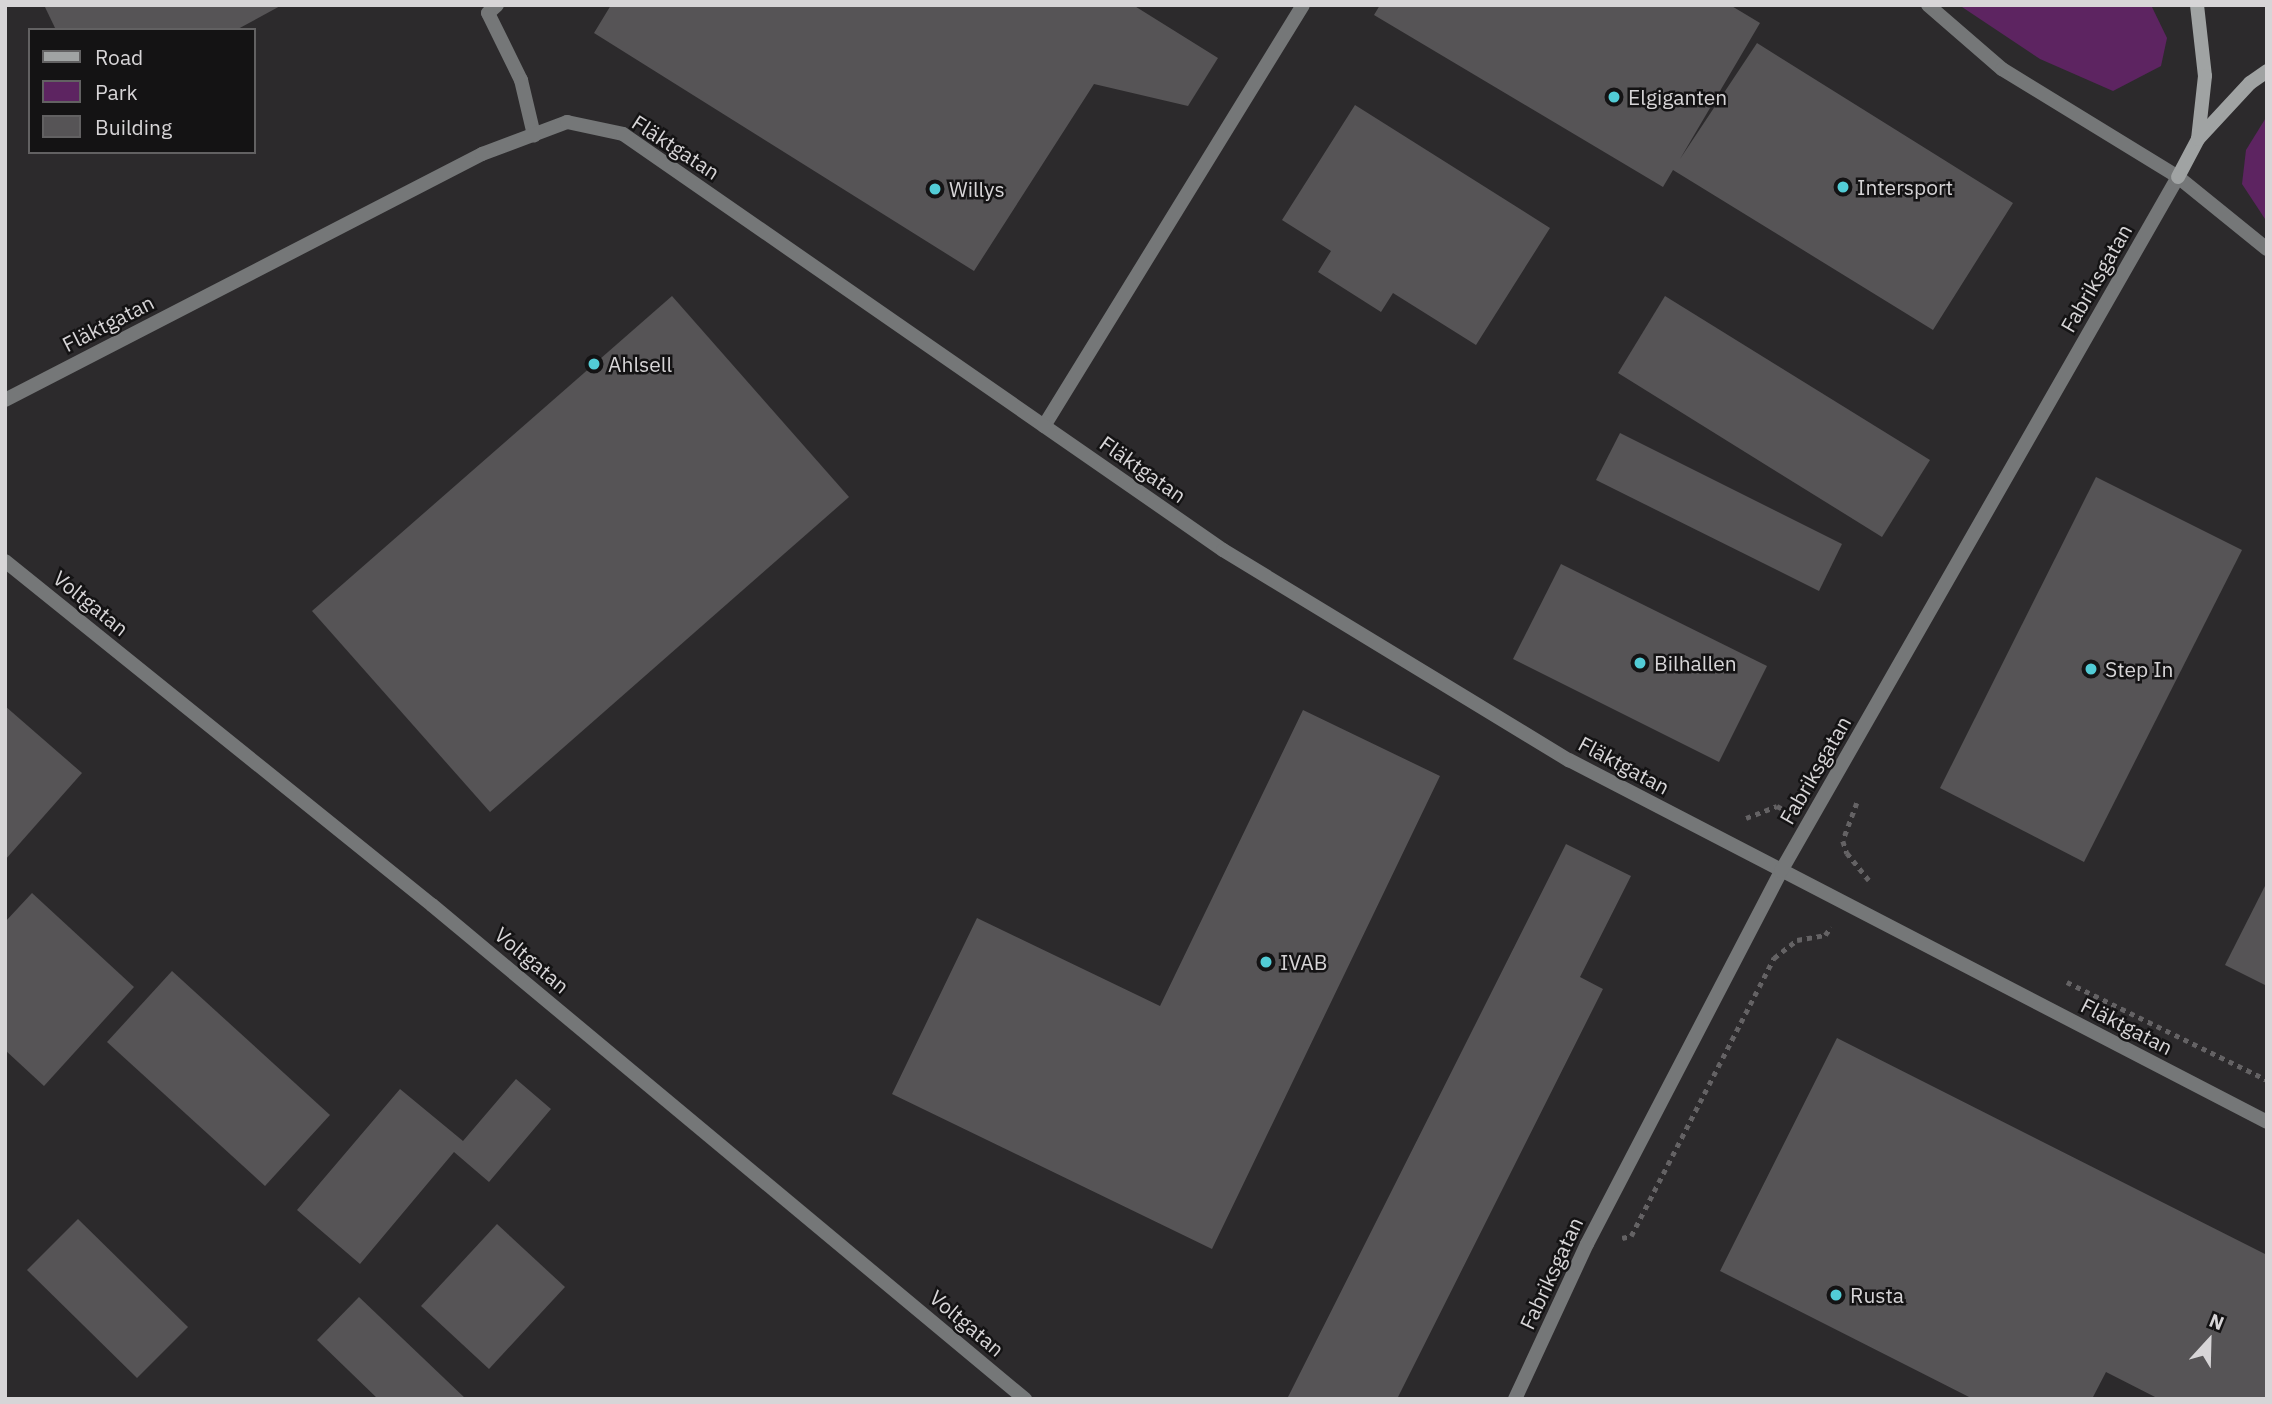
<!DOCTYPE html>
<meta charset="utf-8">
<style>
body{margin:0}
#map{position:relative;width:2272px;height:1404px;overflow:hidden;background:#2c2a2c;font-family:"IBM Plex Sans",sans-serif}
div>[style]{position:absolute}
.green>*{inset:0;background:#5d2461}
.building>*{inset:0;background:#565456}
.path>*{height:4.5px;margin-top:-2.25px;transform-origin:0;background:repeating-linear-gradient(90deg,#646264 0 5px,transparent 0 10px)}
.service>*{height:14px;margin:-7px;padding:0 7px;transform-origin:7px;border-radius:7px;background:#757778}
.minor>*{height:14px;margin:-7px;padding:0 7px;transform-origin:7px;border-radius:7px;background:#757778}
.secondary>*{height:14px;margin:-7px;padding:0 7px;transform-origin:7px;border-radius:7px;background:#a0a3a3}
.dots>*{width:19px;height:19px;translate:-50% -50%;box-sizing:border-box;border:4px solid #141314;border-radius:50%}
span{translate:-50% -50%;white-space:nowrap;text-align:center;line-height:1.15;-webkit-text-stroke:5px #141314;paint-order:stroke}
.poi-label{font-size:21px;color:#d7d5d7}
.left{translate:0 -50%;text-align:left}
.street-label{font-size:21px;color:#d7d5d7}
.frame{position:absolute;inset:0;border:7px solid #d7d5d7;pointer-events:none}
.legend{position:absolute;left:28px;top:28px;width:228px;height:126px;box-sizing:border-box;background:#141314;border:2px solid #626162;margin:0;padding:9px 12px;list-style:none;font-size:21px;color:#d7d5d7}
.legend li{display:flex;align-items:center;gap:14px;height:35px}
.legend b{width:35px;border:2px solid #626162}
.north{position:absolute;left:2174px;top:1306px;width:70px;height:70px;-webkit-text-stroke:5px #141314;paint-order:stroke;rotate:22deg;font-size:19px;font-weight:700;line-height:28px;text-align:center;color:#d7d5d7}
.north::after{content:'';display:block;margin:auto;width:24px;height:32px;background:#d7d5d7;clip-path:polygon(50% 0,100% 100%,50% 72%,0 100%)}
</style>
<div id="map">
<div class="green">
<div style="clip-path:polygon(1959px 5px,2151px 5px,2167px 38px,2161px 66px,2113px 91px,2040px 59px)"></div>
<div style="clip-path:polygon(2267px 116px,2267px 222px,2242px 184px,2246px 150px)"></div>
</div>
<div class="building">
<div style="clip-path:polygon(44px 5px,282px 5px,236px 30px,56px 30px)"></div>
<div style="clip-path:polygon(611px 5px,1133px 5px,1218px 58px,1188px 106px,1094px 84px,974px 271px,594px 33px)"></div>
<div style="clip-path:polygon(1380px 5px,1730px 5px,1760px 23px,1680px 159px,1757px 43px,2013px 203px,1933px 330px,1673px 170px,1663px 187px,1374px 15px)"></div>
<div style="clip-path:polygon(1355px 105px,1550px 228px,1476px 345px,1393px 293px,1381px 312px,1318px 272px,1331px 251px,1282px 220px)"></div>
<div style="clip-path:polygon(672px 296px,849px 497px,490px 812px,312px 611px)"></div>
<div style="clip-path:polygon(1665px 296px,1930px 460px,1882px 537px,1618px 373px)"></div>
<div style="clip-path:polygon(1620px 433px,1842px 544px,1819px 591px,1596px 480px)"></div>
<div style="clip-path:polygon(2096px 477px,2242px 550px,2084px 862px,1940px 788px)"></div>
<div style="clip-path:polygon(1561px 564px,1767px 666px,1719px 762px,1513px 659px)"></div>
<div style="clip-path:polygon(5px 706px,82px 773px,5px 860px)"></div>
<div style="clip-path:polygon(1303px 710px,1440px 776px,1212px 1249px,892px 1094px,977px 918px,1160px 1006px)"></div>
<div style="clip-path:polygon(1566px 844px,1631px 876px,1580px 977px,1603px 989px,1397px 1399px,1287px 1399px)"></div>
<div style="clip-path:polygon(2267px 882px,2267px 986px,2225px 965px)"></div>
<div style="clip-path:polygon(32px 893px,134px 987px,44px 1086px,5px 1050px,5px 922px)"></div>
<div style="clip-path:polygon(172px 971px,330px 1115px,265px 1186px,107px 1042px)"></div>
<div style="clip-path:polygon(1837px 1038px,2267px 1255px,2267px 1399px,2159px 1399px,2106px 1372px,2092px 1399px,1973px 1399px,1720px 1271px)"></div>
<div style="clip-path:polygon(516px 1079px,551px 1109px,489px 1182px,454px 1152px,360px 1264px,297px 1210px,400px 1089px,463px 1141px)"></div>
<div style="clip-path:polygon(78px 1219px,188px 1327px,137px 1378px,27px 1270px)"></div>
<div style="clip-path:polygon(497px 1224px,565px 1287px,489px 1369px,421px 1306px)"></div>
<div style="clip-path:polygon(359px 1297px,466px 1399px,378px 1399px,317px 1340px)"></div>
</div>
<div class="path">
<div style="left:1857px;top:803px;width:40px;rotate:110.2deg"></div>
<div style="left:1843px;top:841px;width:13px;rotate:72deg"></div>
<div style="left:1847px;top:853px;width:35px;rotate:51deg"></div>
<div style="left:1746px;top:818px;width:33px;rotate:-21deg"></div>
<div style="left:1777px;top:806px;width:7px;rotate:27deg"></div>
<div style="left:2067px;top:982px;width:223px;rotate:26.1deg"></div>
<div style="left:1622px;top:1238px;width:9px;rotate:-13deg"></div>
<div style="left:1631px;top:1236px;width:313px;rotate:-62.8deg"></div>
<div style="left:1774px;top:958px;width:29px;rotate:-38deg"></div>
<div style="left:1797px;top:940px;width:28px;rotate:-10deg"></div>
<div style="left:1825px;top:935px;width:10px;rotate:-53deg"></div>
</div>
<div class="service">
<div style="left:497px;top:5px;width:12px;rotate:138deg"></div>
<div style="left:488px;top:13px;width:75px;rotate:63.8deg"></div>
<div style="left:521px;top:80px;width:57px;rotate:76.7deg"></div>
<div style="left:1044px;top:426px;width:494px;rotate:-58.4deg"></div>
</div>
<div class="minor">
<div style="left:1928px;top:5px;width:98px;rotate:40.9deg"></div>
<div style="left:2002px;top:69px;width:206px;rotate:31.5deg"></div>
<div style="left:5px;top:400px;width:537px;rotate:-27.28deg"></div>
<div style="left:482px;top:154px;width:91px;rotate:-20.6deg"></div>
<div style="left:567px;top:122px;width:57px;rotate:12.1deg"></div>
<div style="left:623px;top:134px;width:730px;rotate:34.73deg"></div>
<div style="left:1223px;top:550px;width:405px;rotate:31.3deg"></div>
<div style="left:1569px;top:760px;width:786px;rotate:27.41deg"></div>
<div style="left:5px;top:561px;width:548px;rotate:38.86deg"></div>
<div style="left:432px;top:905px;width:772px;rotate:39.8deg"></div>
<div style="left:1515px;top:1399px;width:171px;rotate:-65.1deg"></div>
<div style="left:1587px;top:1244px;width:420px;rotate:-62.5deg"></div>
<div style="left:1781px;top:871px;width:800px;rotate:-60.23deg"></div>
<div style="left:2178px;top:177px;width:114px;rotate:39deg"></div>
</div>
<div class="secondary">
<div style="left:2197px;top:5px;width:71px;rotate:83.6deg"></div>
<div style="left:2205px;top:76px;width:63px;rotate:96.3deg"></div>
<div style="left:2178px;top:177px;width:43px;rotate:-62.2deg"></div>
<div style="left:2198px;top:139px;width:76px;rotate:-47.1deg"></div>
<div style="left:2250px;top:83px;width:21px;rotate:-35deg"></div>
</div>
<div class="dots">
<div style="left:1614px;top:97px;background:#52ccd6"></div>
<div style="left:1843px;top:187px;background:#52ccd6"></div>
<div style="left:935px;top:189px;background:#52ccd6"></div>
<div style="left:594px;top:364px;background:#52ccd6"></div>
<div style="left:1640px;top:663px;background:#52ccd6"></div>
<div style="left:2091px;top:669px;background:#52ccd6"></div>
<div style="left:1266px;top:962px;background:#52ccd6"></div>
<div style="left:1836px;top:1295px;background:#52ccd6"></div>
</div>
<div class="poi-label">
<span class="left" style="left:1628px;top:97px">Elgiganten</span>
<span class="left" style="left:1857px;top:187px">Intersport</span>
<span class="left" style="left:949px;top:189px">Willys</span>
<span class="left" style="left:608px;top:364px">Ahlsell</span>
<span class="left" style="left:1654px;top:663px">Bilhallen</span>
<span class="left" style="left:2105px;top:669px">Step In</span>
<span class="left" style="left:1280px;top:962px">IVAB</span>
<span class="left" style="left:1850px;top:1295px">Rusta</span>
</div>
<div class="street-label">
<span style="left:676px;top:147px;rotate:33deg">Fläktgatan</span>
<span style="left:2096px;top:278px;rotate:-60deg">Fabriksgatan</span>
<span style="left:108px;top:323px;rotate:-27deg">Fläktgatan</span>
<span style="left:1143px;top:469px;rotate:35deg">Fläktgatan</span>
<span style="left:91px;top:603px;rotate:39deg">Voltgatan</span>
<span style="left:1624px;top:765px;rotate:28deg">Fläktgatan</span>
<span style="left:1815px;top:770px;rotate:-60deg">Fabriksgatan</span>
<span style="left:532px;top:960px;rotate:40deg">Voltgatan</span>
<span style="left:2127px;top:1026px;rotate:27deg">Fläktgatan</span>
<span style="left:1551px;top:1273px;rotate:-65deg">Fabriksgatan</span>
<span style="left:967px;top:1323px;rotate:40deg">Voltgatan</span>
</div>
<div class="frame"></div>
<ul class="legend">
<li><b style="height:9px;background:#a0a3a3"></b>Road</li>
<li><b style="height:19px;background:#5d2461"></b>Park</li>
<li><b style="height:19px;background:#565456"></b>Building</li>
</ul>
<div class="north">N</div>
</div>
